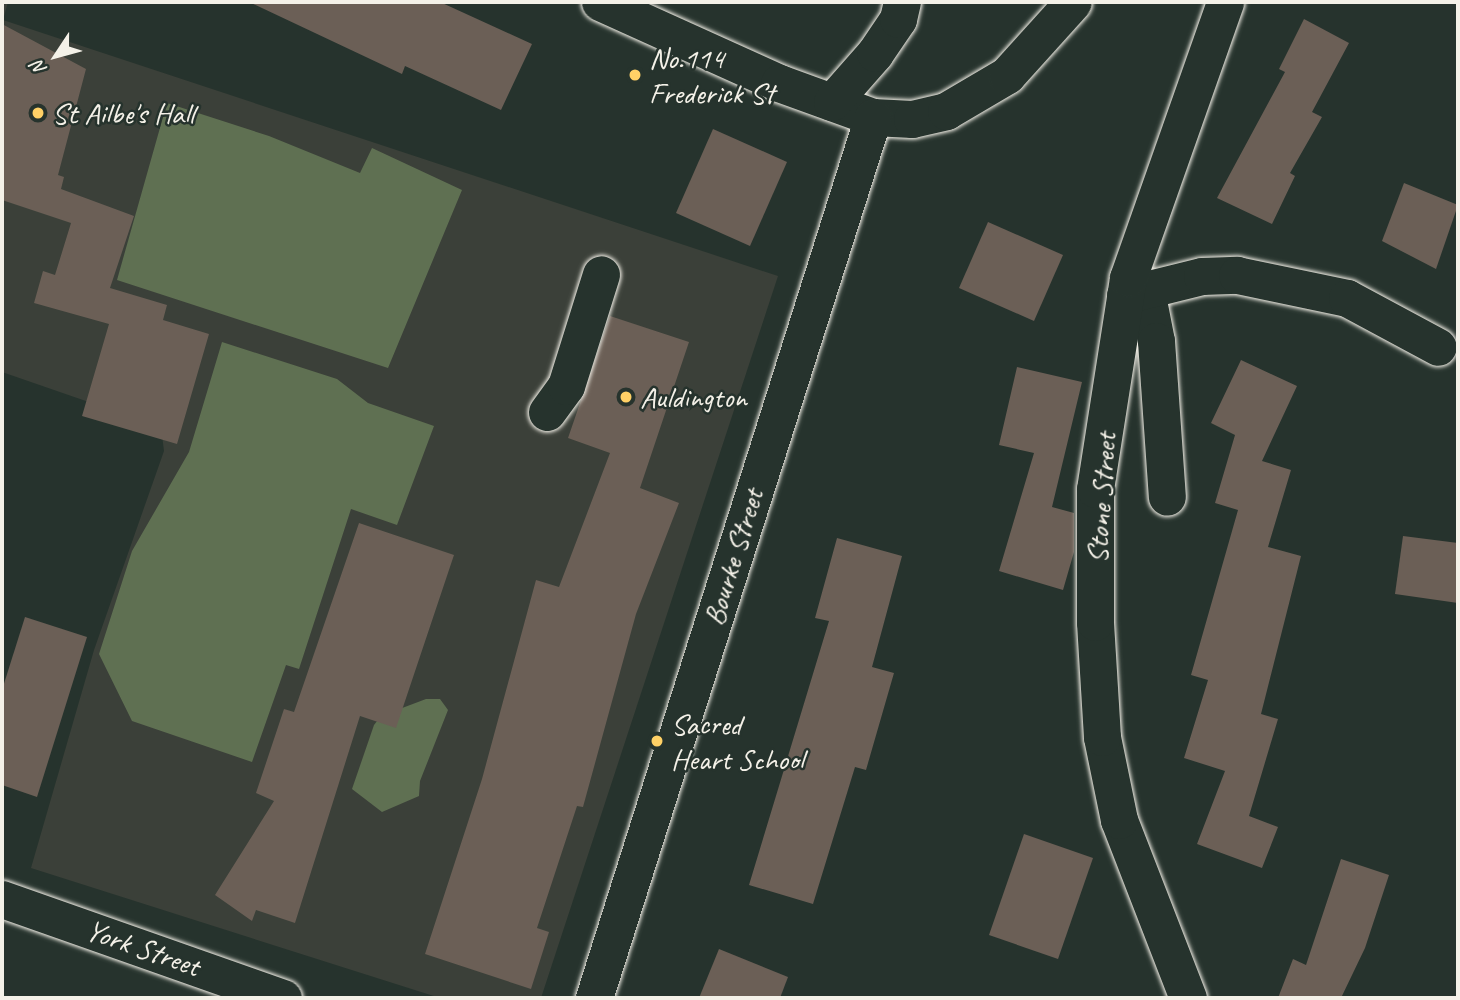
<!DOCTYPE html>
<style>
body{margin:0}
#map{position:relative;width:1460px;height:1000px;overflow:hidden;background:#26332d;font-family:Caveat,sans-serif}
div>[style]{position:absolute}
.built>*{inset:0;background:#3b4039}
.green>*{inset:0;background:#5f7052}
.building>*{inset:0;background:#6b5f56}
.roads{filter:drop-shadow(0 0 2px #f4f1e8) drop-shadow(0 0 2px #f4f1e8)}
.minor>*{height:37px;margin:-18.5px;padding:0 18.5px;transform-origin:18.5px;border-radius:18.5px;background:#26332d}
.dots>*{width:19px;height:19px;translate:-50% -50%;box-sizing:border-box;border:4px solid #26332d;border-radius:50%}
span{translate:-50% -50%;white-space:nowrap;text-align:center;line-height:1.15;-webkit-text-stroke:5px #26332d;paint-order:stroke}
.poi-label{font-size:30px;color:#f4f1e8}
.left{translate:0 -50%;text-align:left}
.street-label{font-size:30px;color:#f4f1e8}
.frame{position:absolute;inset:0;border:4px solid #f4f1e8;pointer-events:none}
.north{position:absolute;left:21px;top:21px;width:70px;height:70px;-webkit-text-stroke:5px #26332d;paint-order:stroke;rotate:234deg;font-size:19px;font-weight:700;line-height:28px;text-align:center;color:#f4f1e8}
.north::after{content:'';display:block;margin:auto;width:24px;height:32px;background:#f4f1e8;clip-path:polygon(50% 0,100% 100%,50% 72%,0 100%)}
</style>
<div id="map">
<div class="built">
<div style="clip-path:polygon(2px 2px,8px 2px,3px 20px,778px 276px,541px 998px,440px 998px,31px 868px,94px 650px,164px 451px,161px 427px,2px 372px)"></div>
</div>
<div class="green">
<div style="clip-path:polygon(167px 103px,269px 136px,360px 173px,372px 148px,462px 190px,388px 368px,117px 280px)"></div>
<div style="clip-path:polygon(222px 342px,337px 379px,368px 403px,434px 426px,397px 525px,351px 509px,299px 669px,286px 665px,252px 762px,132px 721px,99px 654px,132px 551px,189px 452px)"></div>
<div style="clip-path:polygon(426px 699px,440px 699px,448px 710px,420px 781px,419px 796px,382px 812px,352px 789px,374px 725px,381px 716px)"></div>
</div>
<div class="building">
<div style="clip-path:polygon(249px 2px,440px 2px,532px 44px,501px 110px,405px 66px,402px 74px)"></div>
<div style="clip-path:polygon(1304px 19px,1349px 43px,1312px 112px,1322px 117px,1290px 173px,1295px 176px,1272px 224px,1217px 198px,1285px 72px,1279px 69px)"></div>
<div style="clip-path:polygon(2px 24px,86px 69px,58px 175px,64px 177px,61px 189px,134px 216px,110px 288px,167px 305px,163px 320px,209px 334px,177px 444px,82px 416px,109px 324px,34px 303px,43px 271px,55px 275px,71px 223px,2px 200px)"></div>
<div style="clip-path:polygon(713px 129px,787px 162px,750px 246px,676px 213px)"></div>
<div style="clip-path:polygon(1404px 183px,1458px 205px,1436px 269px,1382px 241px)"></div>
<div style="clip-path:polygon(988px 222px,1063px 255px,1034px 321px,959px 288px)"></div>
<div style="clip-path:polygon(610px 316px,689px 342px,640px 488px,679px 503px,636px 614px,583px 807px,577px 806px,537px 928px,549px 932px,531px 989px,425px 954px,482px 779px,536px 580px,559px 587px,610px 453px,568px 438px)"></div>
<div style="clip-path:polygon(1241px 360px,1297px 386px,1262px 461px,1291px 470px,1268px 547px,1301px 556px,1261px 714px,1278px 719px,1249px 816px,1278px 827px,1262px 868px,1197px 844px,1225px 771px,1184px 758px,1208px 680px,1191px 675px,1238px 510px,1215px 503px,1235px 435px,1211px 423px)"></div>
<div style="clip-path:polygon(1017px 367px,1082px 382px,1052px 507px,1074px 513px,1074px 552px,1063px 590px,999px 571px,1034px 453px,999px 445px)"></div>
<div style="clip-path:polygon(359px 523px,454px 555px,396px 728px,360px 716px,295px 923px,256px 910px,252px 921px,215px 895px,274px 801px,256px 793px,284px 709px,294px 712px)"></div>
<div style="clip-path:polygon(1403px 536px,1458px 543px,1458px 603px,1395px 594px)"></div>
<div style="clip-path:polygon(837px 538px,902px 556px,872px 667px,894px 673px,866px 770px,855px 767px,813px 904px,749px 885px,829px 621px,815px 618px)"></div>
<div style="clip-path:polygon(25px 617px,87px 637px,37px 797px,2px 785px,2px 690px)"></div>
<div style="clip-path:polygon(1024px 834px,1093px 858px,1058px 959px,989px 935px)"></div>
<div style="clip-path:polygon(1341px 859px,1389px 875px,1365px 948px,1341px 998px,1278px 998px,1293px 959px,1306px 965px)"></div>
<div style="clip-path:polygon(719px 949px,788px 977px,780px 998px,699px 998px)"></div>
</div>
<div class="roads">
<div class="minor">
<div style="left:600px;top:2px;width:196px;rotate:24.3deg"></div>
<div style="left:779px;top:83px;width:100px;rotate:19.9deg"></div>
<div style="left:873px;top:117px;width:39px;rotate:3deg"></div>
<div style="left:912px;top:119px;width:35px;rotate:-13deg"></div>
<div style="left:946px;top:111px;width:71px;rotate:-30.5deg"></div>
<div style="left:1007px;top:75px;width:98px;rotate:-47.9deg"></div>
<div style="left:832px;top:102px;width:65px;rotate:-48.7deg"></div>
<div style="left:875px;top:53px;width:41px;rotate:-55.9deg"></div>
<div style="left:898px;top:19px;width:17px;rotate:-77deg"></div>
<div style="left:1146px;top:290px;width:52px;rotate:78.9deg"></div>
<div style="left:1156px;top:341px;width:156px;rotate:86deg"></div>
<div style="left:1125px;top:295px;width:79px;rotate:-13.9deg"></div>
<div style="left:1202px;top:276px;width:35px;rotate:-2deg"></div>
<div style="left:1237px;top:275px;width:112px;rotate:11.8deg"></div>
<div style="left:1347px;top:298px;width:103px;rotate:28.3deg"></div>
<div style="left:547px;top:412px;width:32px;rotate:-54deg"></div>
<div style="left:566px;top:386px;width:117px;rotate:-72.6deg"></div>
<div style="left:2px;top:899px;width:298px;rotate:19.4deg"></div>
<div style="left:594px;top:998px;width:924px;rotate:-72.43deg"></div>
<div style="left:1188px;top:998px;width:191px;rotate:-111.2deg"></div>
<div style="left:1119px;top:820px;width:85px;rotate:-101.6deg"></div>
<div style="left:1102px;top:737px;width:115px;rotate:-93.5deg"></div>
<div style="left:1095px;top:622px;width:133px;rotate:-90deg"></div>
<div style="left:1095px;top:489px;width:214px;rotate:-81.1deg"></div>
<div style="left:1128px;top:278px;width:293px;rotate:-70.6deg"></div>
</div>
</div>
<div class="dots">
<div style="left:635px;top:75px;background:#ffd166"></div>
<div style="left:38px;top:113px;background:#ffd166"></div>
<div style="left:626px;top:397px;background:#ffd166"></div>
<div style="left:657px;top:741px;background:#ffd166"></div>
</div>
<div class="poi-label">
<span class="left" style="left:649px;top:75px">No.114<br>Frederick St</span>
<span class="left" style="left:52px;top:113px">St Ailbe's Hall</span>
<span class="left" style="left:640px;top:397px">Auldington</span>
<span class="left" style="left:671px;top:741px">Sacred<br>Heart School</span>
</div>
<div class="street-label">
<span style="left:1101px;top:498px;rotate:-86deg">Stone Street</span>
<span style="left:733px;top:557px;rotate:-73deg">Bourke Street</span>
<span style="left:143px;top:948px;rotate:19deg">York Street</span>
</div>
<div class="frame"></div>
<div class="north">N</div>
</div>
